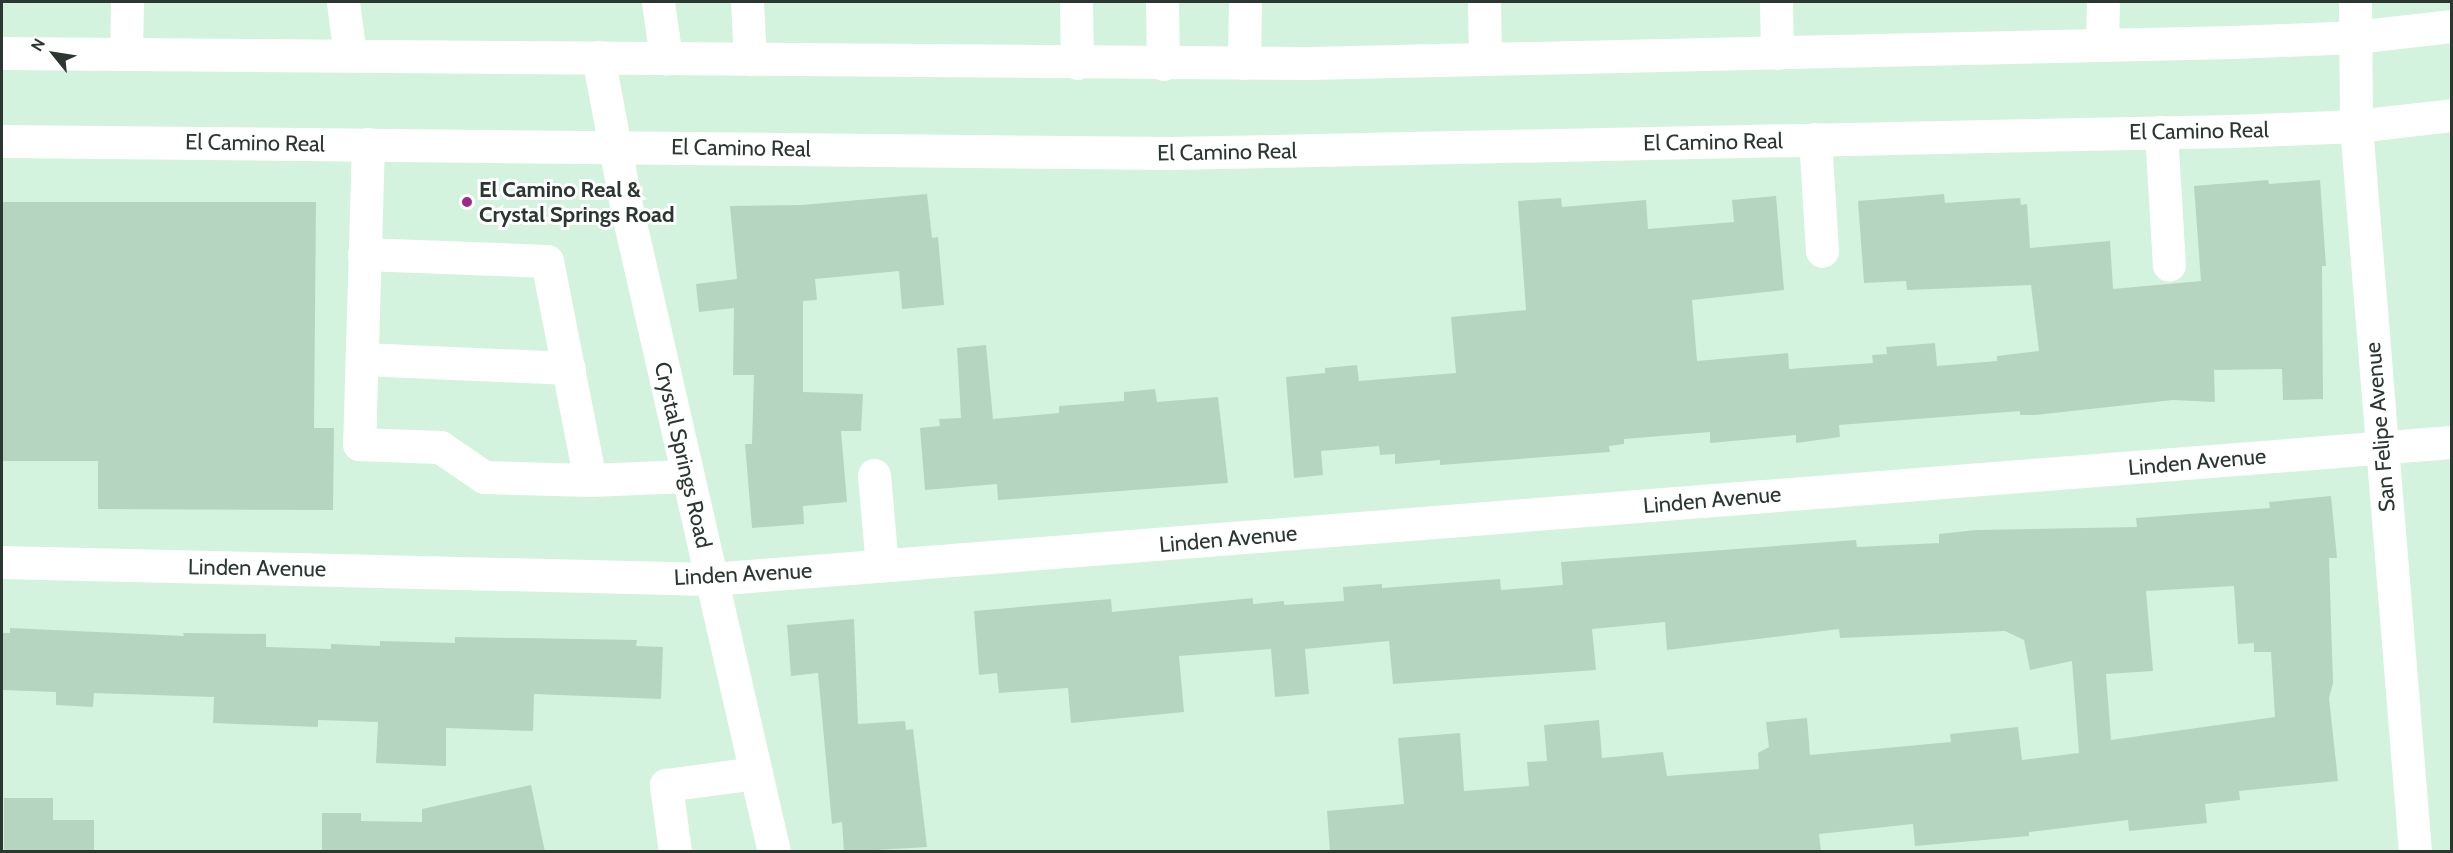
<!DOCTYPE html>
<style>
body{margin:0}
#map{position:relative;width:2453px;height:853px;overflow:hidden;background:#d3f3de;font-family:Cabin,sans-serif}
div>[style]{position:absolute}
.building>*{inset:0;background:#b6d5c1}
.minor>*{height:33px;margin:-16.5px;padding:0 16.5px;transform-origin:16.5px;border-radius:16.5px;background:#fff}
.major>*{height:33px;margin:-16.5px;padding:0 16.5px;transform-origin:16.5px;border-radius:16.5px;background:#fff}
.dots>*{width:16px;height:16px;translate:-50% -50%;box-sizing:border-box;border:3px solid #fff;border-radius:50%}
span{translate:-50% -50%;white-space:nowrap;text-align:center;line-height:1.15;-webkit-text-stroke:6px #fff;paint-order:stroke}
.street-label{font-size:22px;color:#2b3730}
.poi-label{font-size:22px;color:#2b3730;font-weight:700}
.left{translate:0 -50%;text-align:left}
.frame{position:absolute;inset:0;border:3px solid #2b3730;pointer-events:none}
.north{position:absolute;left:24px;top:24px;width:60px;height:60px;-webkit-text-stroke:4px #fff;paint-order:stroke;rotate:300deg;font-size:16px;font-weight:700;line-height:24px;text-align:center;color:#2b3730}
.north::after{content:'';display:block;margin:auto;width:21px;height:27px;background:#2b3730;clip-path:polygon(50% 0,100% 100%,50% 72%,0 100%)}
</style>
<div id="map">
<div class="building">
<div style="clip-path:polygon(2268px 180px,2269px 184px,2320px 180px,2326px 266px,2322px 266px,2323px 399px,2283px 400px,2282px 369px,2214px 370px,2215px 402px,2173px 400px,2035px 415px,2020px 415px,2020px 411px,1839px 425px,1840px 437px,1796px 443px,1796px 435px,1710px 443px,1710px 432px,1624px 439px,1624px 444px,1609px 446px,1610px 452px,1440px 465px,1440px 460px,1395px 464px,1395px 454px,1380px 455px,1379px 446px,1321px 451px,1323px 475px,1294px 478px,1286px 377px,1325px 373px,1325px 368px,1357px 365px,1359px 381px,1456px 373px,1451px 317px,1526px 310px,1518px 201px,1561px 198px,1562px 207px,1646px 200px,1648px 229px,1734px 222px,1732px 200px,1776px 196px,1784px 290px,1692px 300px,1697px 361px,1788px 353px,1789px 369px,1873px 363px,1872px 355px,1887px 354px,1886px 347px,1935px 343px,1937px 366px,1997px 361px,1997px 356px,2039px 351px,2031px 285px,1907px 290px,1906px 281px,1864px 283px,1858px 201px,1944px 194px,1945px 203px,2020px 198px,2021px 205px,2027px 204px,2030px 248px,2110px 241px,2113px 289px,2201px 281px,2194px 186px)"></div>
<div style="clip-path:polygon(927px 194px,932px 238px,938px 237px,944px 305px,902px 309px,899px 271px,815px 279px,817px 300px,803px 301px,803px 392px,863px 394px,861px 431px,841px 431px,847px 502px,803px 506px,804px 524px,752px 528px,745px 444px,752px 444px,754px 375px,733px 375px,734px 308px,699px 312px,696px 284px,737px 279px,730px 206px,802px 205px)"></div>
<div style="clip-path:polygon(2px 202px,316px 202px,314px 428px,334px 428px,333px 510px,98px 509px,98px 461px,2px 461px)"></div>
<div style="clip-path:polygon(986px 345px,993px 419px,1059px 413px,1059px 406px,1124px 401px,1124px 392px,1155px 389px,1157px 402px,1218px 397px,1228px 483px,998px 500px,997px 484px,925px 490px,920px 428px,940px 426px,939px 419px,961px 418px,957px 348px)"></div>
<div style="clip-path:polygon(evenodd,2331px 496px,2337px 558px,2329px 558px,2333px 683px,2329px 698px,2338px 781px,2239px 791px,2240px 800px,2205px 804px,2207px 823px,2129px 831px,2128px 820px,2029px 832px,2029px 836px,1915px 846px,1913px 824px,1819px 834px,1821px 852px,1330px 852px,1327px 811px,1404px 804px,1398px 738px,1460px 733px,1464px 791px,1529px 786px,1527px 762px,1547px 761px,1544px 725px,1599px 720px,1602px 758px,1663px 752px,1667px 776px,1759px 769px,1758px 753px,1769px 747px,1766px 722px,1807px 718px,1810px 755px,1951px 742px,1950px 734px,2018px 727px,2022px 760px,2079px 753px,2072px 661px,2030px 670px,2024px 640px,2005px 631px,1840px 638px,1839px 629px,1667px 650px,1665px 622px,1592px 629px,1596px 670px,1393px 684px,1389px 641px,1305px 649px,1309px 694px,1275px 697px,1271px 649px,1179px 656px,1184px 712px,1071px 723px,1068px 688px,999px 693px,997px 673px,979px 675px,974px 611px,1111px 599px,1112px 612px,1253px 598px,1253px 604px,1284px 601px,1284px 605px,1344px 601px,1343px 587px,1382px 584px,1382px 588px,1500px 579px,1501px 590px,1563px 585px,1561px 562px,1856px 540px,1857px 547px,1939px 543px,1939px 534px,1976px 530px,2137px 527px,2136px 518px,2270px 508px,2269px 502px,2331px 496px,2234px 586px,2238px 644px,2254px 643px,2254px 652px,2271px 652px,2275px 717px,2111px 740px,2106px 674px,2153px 671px,2146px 591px,2234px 586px)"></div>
<div style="clip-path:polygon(854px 619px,858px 724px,905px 721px,906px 730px,913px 729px,927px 847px,844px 852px,842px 822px,832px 824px,818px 673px,791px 676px,787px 625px)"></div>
<div style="clip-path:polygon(10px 628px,184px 636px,183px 633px,266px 634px,266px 647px,331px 649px,331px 644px,380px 646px,380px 641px,455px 643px,455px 637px,637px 640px,636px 646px,663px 647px,661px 699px,534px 694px,533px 731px,446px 728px,446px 766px,376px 763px,378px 722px,318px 720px,318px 727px,213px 723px,214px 697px,94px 693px,93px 707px,56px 705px,56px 692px,2px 690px,2px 633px,10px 633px)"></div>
<div style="clip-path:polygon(531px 785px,545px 852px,322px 852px,322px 813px,361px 813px,361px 821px,422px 822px,422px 809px)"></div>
<div style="clip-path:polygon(4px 798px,53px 798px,53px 820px,94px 820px,94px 852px,4px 852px)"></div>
</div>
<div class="minor">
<div style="left:343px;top:2px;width:53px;rotate:82.5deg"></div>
<div style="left:658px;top:2px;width:57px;rotate:81.9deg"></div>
<div style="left:747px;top:2px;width:57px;rotate:87deg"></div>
<div style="left:1076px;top:2px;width:61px;rotate:89.1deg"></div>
<div style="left:1162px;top:2px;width:62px;rotate:89.1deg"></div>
<div style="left:1484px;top:2px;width:57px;rotate:89deg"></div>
<div style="left:1776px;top:2px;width:51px;rotate:88.9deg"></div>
<div style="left:2355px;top:2px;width:124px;rotate:89.5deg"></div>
<div style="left:2356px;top:126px;width:728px;rotate:85.35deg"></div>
<div style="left:2102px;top:45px;width:43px;rotate:-88.7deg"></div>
<div style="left:126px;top:54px;width:52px;rotate:-88.9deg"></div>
<div style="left:1244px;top:63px;width:61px;rotate:-89.1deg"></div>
<div style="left:2161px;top:132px;width:133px;rotate:86.6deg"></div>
<div style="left:1815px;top:139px;width:112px;rotate:86.4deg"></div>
<div style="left:368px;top:144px;width:300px;rotate:91.7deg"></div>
<div style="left:359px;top:444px;width:81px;rotate:2.1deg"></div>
<div style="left:440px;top:447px;width:53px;rotate:34.3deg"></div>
<div style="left:484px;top:477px;width:106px;rotate:1.6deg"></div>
<div style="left:590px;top:480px;width:97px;rotate:-2.4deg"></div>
<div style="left:364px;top:254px;width:183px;rotate:2.2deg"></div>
<div style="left:547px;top:261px;width:223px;rotate:78.9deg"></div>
<div style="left:362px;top:359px;width:207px;rotate:2.5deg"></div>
<div style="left:874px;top:475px;width:91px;rotate:85deg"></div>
<div style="left:2px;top:562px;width:709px;rotate:1.37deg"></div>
<div style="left:711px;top:579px;width:1746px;rotate:-4.5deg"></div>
<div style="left:675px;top:852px;width:68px;rotate:-97.7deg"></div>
<div style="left:666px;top:785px;width:91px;rotate:-7.6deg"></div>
</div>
<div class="major">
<div style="left:2px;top:53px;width:1307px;rotate:0.44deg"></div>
<div style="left:1309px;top:63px;width:924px;rotate:-1.3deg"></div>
<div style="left:2233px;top:42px;width:122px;rotate:-2.3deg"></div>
<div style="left:2355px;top:37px;width:98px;rotate:-6.5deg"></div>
<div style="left:598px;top:57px;width:156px;rotate:79.3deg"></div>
<div style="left:627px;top:210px;width:659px;rotate:77.1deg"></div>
<div style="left:2px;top:141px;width:1168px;rotate:0.59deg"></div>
<div style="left:1170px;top:153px;width:1063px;rotate:-1.19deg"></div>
<div style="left:2233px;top:131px;width:123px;rotate:-2.3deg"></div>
<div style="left:2356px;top:126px;width:97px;rotate:-6.5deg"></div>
</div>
<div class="dots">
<div style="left:467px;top:202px;background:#9e2b87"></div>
</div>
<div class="street-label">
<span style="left:2199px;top:131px;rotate:-1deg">El Camino Real</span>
<span style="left:1713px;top:142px;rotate:-1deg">El Camino Real</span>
<span style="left:255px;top:143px;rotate:1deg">El Camino Real</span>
<span style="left:741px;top:148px;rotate:1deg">El Camino Real</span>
<span style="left:1227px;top:152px;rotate:-1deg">El Camino Real</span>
<span style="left:2380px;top:427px;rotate:-95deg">San Felipe Avenue</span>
<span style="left:683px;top:455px;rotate:77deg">Crystal Springs Road</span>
<span style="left:2197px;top:462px;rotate:-5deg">Linden Avenue</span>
<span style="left:1712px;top:500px;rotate:-5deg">Linden Avenue</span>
<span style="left:1228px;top:539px;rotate:-5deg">Linden Avenue</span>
<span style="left:257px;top:568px;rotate:1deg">Linden Avenue</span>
<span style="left:743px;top:574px;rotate:-3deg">Linden Avenue</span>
</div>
<div class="poi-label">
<span class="left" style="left:479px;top:202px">El Camino Real &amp;<br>Crystal Springs Road</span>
</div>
<div class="frame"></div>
<div class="north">N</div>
</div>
